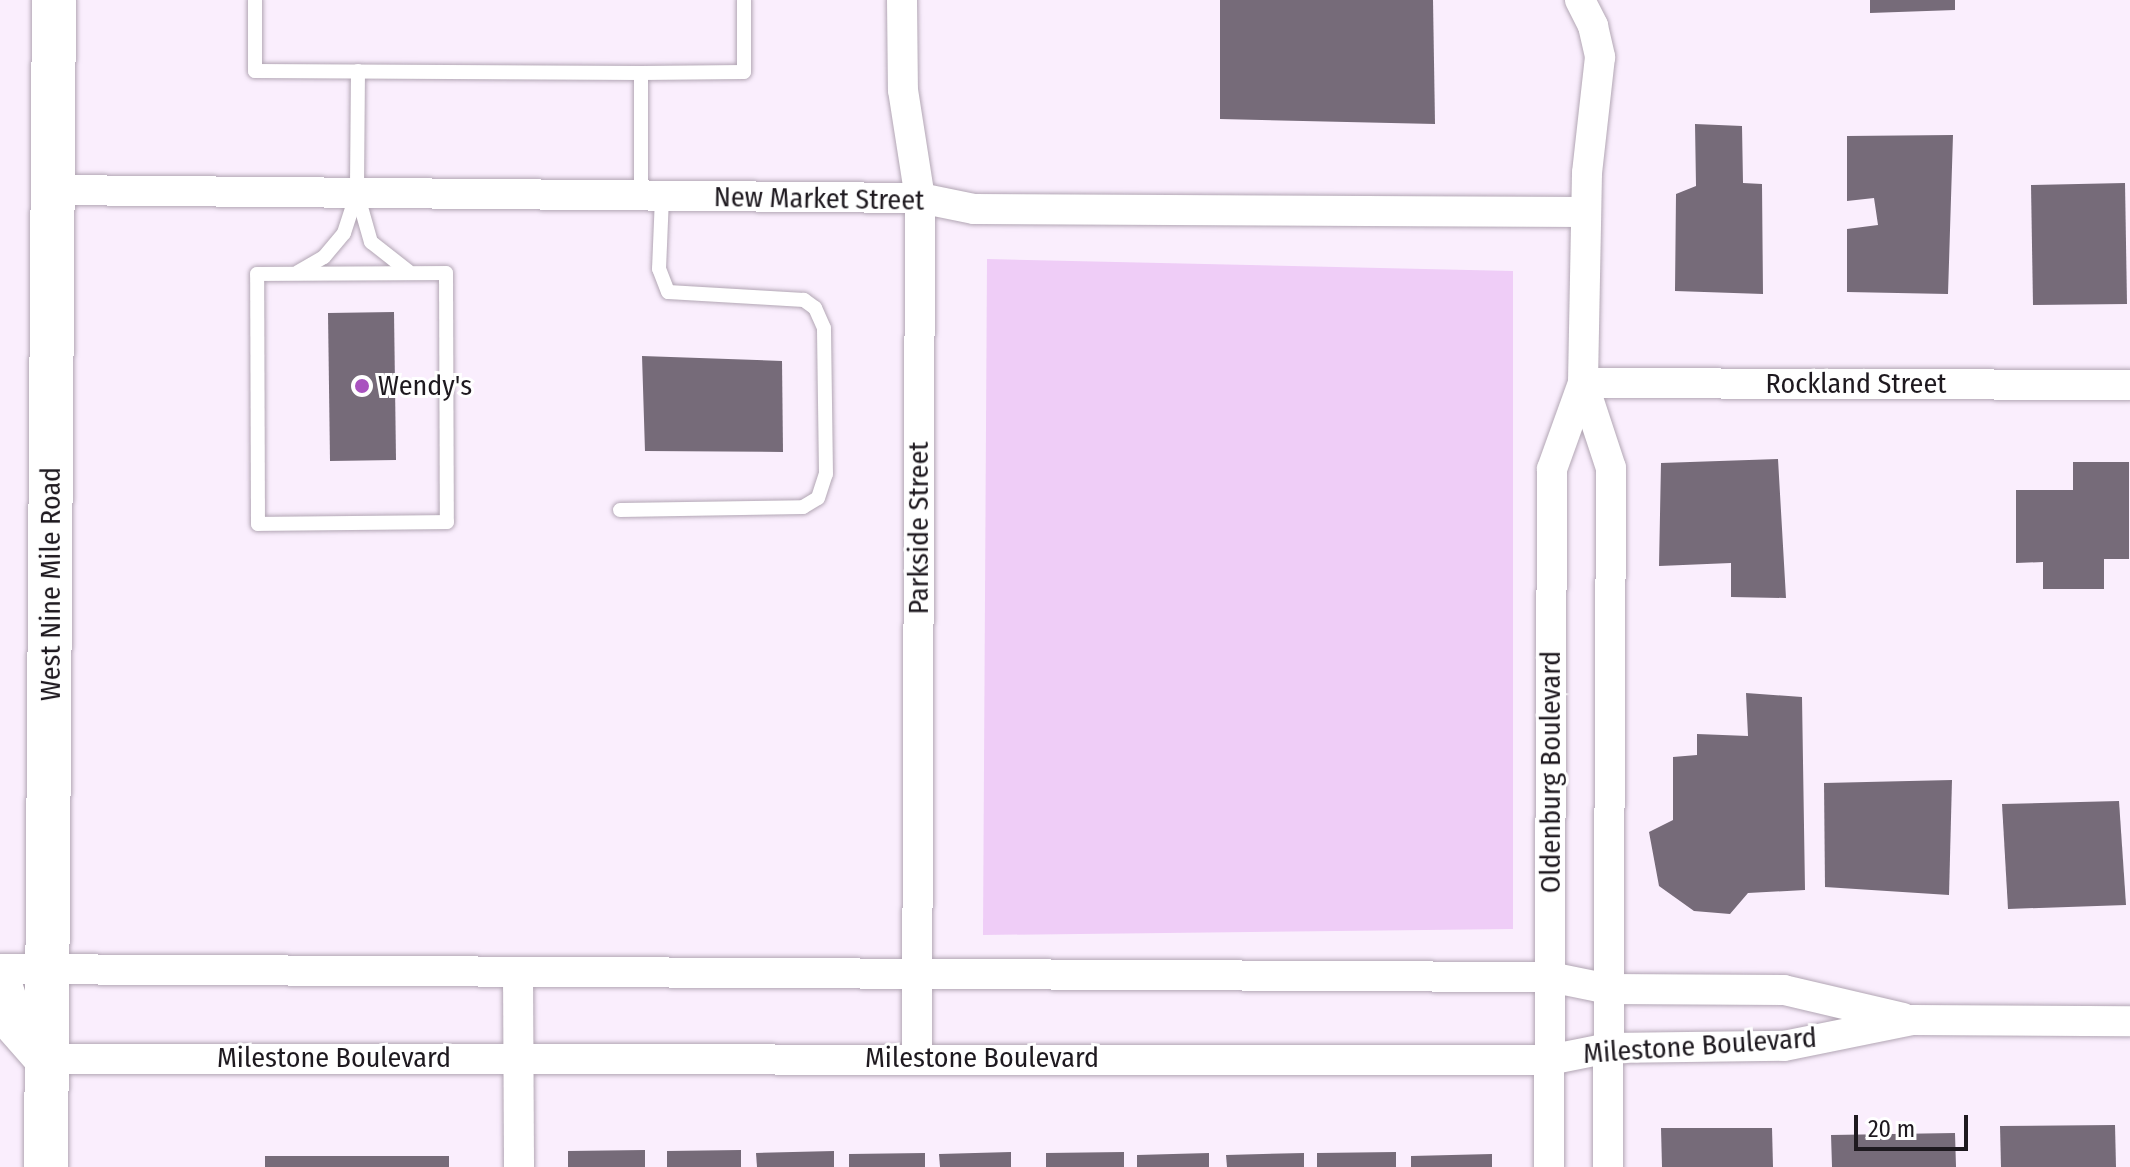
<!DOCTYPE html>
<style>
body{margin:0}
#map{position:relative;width:2130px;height:1167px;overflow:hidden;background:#faeefd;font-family:"Fira Sans Condensed",sans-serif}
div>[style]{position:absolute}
.green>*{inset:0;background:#efcdf7}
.building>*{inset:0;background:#766b79}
.roads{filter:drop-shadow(0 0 2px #b2a6b4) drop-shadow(0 0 2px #b2a6b4)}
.lane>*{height:14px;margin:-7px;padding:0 7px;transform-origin:7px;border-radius:7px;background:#fff}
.street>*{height:30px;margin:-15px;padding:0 15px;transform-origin:15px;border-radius:15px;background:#fff}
.primary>*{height:44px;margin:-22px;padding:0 22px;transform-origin:22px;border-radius:22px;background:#fff}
.dots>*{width:22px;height:22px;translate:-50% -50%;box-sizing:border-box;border:4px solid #fff;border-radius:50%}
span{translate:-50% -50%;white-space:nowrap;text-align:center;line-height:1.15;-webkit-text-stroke:6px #fff;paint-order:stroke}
.street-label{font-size:28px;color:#1e191f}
.poi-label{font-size:28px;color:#1e191f}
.left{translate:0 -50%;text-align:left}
.scale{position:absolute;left:1854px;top:1115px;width:114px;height:36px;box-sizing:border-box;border:4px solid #1e191f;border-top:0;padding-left:10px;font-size:24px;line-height:28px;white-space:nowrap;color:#1e191f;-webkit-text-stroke:6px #fff;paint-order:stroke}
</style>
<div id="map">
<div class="green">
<div style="clip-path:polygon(987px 259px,1513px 271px,1513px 929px,983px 935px)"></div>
</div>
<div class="building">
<div style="clip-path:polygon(1220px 0,1433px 0,1435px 124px,1220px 119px)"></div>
<div style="clip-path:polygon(1870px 0,1955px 0,1955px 10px,1870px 13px)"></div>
<div style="clip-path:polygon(1695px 124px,1742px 126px,1743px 183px,1762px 184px,1763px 294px,1675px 291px,1676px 194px,1696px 186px)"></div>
<div style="clip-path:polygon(1953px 135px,1948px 294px,1847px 292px,1847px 229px,1878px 225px,1874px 198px,1847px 201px,1847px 136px)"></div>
<div style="clip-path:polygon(2125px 183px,2127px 304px,2033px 305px,2031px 185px)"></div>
<div style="clip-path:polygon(394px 312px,396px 460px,330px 461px,328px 313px)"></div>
<div style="clip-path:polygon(642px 356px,782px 361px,783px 452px,645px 451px)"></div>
<div style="clip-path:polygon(1778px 459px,1786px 598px,1731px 597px,1731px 563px,1659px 566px,1661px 463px)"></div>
<div style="clip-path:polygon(2073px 462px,2129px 462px,2129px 559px,2104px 559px,2104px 589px,2043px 589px,2043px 562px,2016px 563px,2016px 490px,2073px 490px)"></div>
<div style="clip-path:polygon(1746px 693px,1802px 697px,1805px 890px,1748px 893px,1730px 914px,1694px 911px,1659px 886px,1649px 832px,1673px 820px,1673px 757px,1697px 755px,1697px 734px,1748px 736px)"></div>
<div style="clip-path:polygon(1952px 780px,1949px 895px,1825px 887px,1824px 783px)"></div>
<div style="clip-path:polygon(2119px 801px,2126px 905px,2008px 909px,2002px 804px)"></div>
<div style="clip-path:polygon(2115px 1125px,2116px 1167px,2001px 1167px,2000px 1126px)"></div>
<div style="clip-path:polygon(1661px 1128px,1772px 1128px,1773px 1167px,1662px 1167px)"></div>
<div style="clip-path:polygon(1955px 1133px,1956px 1167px,1832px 1167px,1831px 1135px)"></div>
<div style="clip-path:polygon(645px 1150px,645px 1167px,568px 1167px,568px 1151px)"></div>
<div style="clip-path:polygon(741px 1150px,741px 1167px,667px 1167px,667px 1151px)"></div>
<div style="clip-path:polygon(834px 1151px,834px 1167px,757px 1167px,756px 1153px)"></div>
<div style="clip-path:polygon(1011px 1152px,1011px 1167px,940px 1167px,939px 1154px)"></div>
<div style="clip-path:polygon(1124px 1152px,1124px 1167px,1046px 1167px,1046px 1153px)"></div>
<div style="clip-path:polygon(1396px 1152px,1396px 1167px,1317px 1167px,1317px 1153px)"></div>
<div style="clip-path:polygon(925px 1153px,925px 1167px,849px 1167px,849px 1154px)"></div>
<div style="clip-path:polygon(1209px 1153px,1209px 1167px,1137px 1167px,1137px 1155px)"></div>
<div style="clip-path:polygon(1304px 1153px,1304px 1167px,1227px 1167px,1226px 1155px)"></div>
<div style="clip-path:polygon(1492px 1154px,1492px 1167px,1411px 1167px,1411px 1156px)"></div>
<div style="clip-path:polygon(265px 1156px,449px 1156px,449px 1167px,265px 1167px)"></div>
</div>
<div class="roads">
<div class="lane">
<div style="left:255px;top:0;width:71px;rotate:90deg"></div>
<div style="left:255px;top:71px;width:386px;rotate:0.3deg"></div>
<div style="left:641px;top:73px;width:103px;rotate:-0.6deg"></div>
<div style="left:744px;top:72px;width:72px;rotate:-90deg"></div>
<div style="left:358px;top:71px;width:122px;rotate:90.5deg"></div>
<div style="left:357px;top:193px;width:51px;rotate:74.1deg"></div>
<div style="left:371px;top:242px;width:47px;rotate:38.1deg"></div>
<div style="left:641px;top:195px;width:122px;rotate:-90deg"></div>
<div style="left:298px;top:272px;width:30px;rotate:-30deg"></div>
<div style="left:324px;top:257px;width:31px;rotate:-50deg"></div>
<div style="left:344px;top:233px;width:42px;rotate:-72deg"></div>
<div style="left:446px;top:273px;width:249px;rotate:89.8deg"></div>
<div style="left:447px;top:522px;width:189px;rotate:179.4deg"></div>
<div style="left:258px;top:524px;width:250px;rotate:-90.2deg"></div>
<div style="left:257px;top:274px;width:189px;rotate:-0.3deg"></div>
<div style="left:620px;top:510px;width:183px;rotate:-0.9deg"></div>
<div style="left:803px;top:507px;width:17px;rotate:-31deg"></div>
<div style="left:818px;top:498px;width:25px;rotate:-72deg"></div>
<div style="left:826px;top:474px;width:146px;rotate:-90.8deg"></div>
<div style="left:824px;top:328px;width:22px;rotate:-114deg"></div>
<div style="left:815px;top:308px;width:14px;rotate:-144deg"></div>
<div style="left:804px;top:300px;width:136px;rotate:-176.6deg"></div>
<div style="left:668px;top:292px;width:25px;rotate:-111deg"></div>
<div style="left:659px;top:269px;width:73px;rotate:-87.6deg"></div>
</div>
<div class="street">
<div style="left:902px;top:0;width:90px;rotate:89.4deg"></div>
<div style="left:903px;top:90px;width:109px;rotate:81.1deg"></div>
<div style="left:920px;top:198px;width:859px;rotate:90.2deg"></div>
<div style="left:1580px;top:0;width:29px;rotate:63deg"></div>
<div style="left:1593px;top:26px;width:32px;rotate:77deg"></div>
<div style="left:1600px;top:57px;width:117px;rotate:96.4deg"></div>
<div style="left:1587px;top:173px;width:210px;rotate:91.1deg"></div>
<div style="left:1583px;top:383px;width:89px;rotate:71.8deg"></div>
<div style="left:1611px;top:468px;width:699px;rotate:90.25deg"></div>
<div style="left:53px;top:190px;width:867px;rotate:0.53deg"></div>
<div style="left:920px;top:198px;width:55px;rotate:11.5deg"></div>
<div style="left:974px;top:209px;width:611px;rotate:0.28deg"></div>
<div style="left:1583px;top:383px;width:547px;rotate:0.21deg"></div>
<div style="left:0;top:969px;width:1550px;rotate:0.3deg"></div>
<div style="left:1550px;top:977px;width:60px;rotate:11.5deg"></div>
<div style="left:1609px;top:989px;width:175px;rotate:0.3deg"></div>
<div style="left:1784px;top:990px;width:122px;rotate:13.2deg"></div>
<div style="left:518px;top:973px;width:194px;rotate:89.7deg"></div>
<div style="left:47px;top:1059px;width:1502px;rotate:0.04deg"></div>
<div style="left:1549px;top:1060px;width:61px;rotate:-11.3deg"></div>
<div style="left:1609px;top:1048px;width:175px;rotate:-0.7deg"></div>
<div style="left:1784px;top:1046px;width:132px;rotate:-11.4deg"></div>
<div style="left:1913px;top:1020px;width:217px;rotate:0.3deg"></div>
<div style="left:1549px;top:1167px;width:698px;rotate:-89.75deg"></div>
<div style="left:1552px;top:469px;width:91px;rotate:-70.2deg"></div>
</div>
<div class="primary">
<div style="left:0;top:985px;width:35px;rotate:72deg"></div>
<div style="left:11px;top:1018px;width:55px;rotate:48.7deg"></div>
<div style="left:46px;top:1167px;width:1167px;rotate:-89.61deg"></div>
</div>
</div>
<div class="dots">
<div style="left:362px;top:386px;background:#a952bf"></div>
</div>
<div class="street-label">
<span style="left:819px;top:199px;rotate:1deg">New Market Street</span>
<span style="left:1856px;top:384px">Rockland Street</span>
<span style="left:919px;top:528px;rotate:-90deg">Parkside Street</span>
<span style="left:51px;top:584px;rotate:-90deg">West Nine Mile Road</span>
<span style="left:1551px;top:772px;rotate:-90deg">Oldenburg Boulevard</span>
<span style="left:1700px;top:1046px;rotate:-4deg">Milestone Boulevard</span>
<span style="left:334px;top:1058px">Milestone Boulevard</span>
<span style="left:982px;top:1058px">Milestone Boulevard</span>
</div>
<div class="poi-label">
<span class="left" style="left:378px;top:386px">Wendy's</span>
</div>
<div class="scale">20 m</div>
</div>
